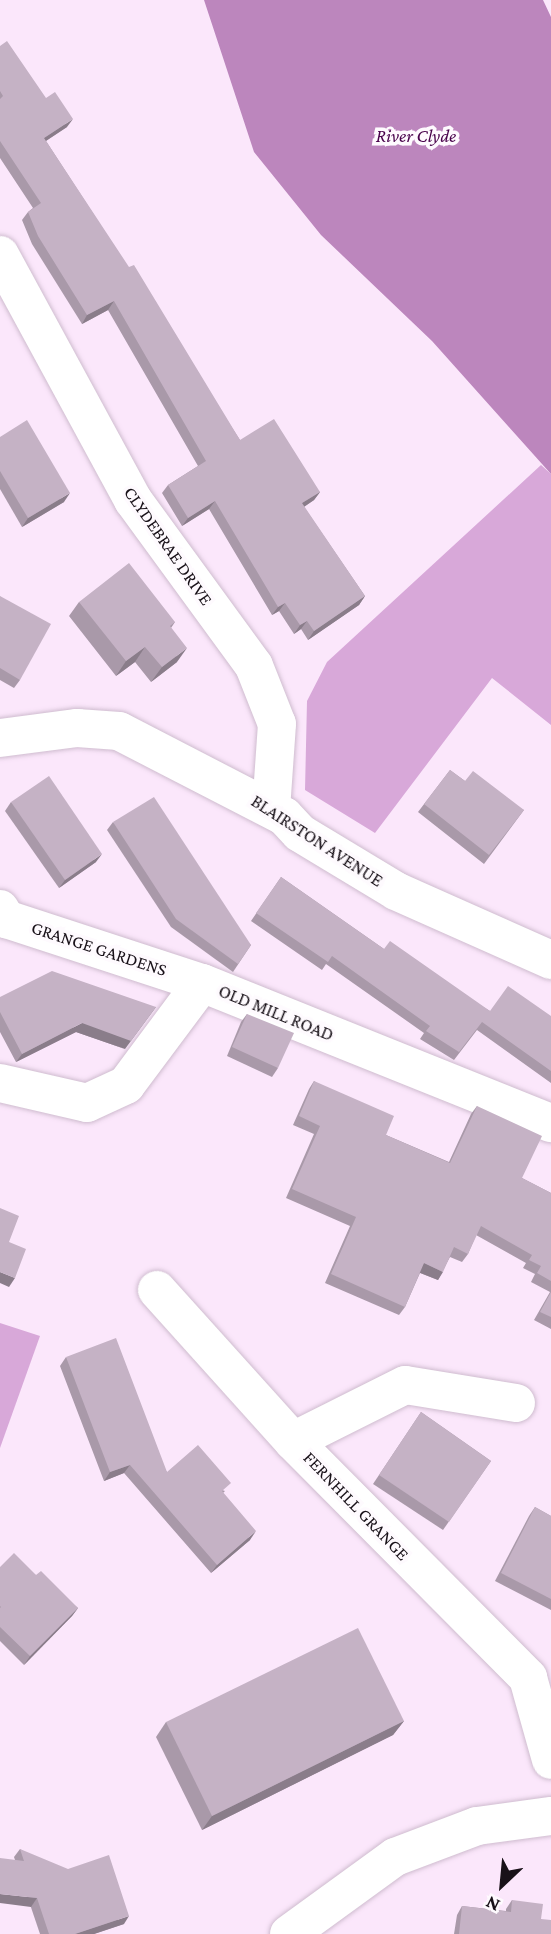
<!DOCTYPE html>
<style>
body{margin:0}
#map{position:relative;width:551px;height:1934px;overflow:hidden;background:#fbe7fb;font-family:"Crimson Pro",serif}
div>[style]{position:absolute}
.green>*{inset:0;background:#d8a8d9}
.water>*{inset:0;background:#bc86bd}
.roads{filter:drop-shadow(0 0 2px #cfbccf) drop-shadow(0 0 2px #cfbccf)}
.street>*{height:38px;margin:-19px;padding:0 19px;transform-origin:19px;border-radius:19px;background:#fff}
.wall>*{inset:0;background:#a999a9}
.shaded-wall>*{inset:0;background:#8a7d8a}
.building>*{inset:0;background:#c5b2c5}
span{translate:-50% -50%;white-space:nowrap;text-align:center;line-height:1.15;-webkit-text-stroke:7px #fefafe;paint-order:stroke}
.street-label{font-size:18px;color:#181118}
.water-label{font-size:19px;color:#48024b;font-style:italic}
.north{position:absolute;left:467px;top:1850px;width:70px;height:70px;-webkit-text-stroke:5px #fefafe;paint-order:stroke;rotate:206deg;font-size:19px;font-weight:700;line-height:28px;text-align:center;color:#181118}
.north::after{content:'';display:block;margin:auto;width:24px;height:32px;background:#181118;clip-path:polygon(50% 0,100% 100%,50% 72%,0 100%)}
</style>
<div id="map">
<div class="green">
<div style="clip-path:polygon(541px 465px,551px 474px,551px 725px,492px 678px,375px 833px,305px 790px,307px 701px,327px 662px)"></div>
<div style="clip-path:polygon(0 1323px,40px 1336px,0 1448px)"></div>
</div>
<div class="water">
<div style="clip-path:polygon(204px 0,543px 0,551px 17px,551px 474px,432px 341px,321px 235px,254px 152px)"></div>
</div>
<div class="roads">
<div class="street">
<div style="left:0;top:255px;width:279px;rotate:61.5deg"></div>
<div style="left:133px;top:500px;width:205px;rotate:53.9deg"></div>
<div style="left:254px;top:666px;width:62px;rotate:68.4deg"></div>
<div style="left:277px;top:724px;width:85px;rotate:94deg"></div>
<div style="left:0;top:738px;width:78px;rotate:-7.4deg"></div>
<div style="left:77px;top:728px;width:42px;rotate:4.1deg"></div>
<div style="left:119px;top:731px;width:186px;rotate:27.3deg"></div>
<div style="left:284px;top:816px;width:23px;rotate:47deg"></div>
<div style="left:300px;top:833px;width:112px;rotate:31.1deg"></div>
<div style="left:396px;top:891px;width:170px;rotate:24deg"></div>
<div style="left:0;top:909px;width:12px;rotate:59deg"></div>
<div style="left:6px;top:919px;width:206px;rotate:18.1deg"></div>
<div style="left:0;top:1083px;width:89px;rotate:12.9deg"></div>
<div style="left:87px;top:1103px;width:43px;rotate:-24.8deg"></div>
<div style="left:126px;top:1085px;width:127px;rotate:-53.3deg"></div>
<div style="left:202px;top:983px;width:376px;rotate:21.9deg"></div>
<div style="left:157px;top:1290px;width:203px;rotate:48deg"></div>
<div style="left:516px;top:1403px;width:112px;rotate:-170.8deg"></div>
<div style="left:405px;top:1385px;width:125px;rotate:153.4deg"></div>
<div style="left:293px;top:1441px;width:334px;rotate:45.2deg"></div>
<div style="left:528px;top:1678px;width:85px;rotate:74.3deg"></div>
<div style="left:289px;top:1934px;width:131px;rotate:-36deg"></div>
<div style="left:395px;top:1857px;width:88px;rotate:-20.7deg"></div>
<div style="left:477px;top:1826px;width:75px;rotate:-7.7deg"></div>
</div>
</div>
<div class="wall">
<div style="clip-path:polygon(0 46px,67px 127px,46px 141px,240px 440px,320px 492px,314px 500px,304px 507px,365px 596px,359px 605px,308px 640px,301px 629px,294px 634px,279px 611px,272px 615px,209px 509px,182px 526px,162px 493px,168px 485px,198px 466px,108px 310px,82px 324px,32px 244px,22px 220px,28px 212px,33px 208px,0 158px)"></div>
<div style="clip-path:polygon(0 437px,64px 502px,22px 527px,0 489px)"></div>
<div style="clip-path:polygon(0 596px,20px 680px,14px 688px,0 680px)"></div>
<div style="clip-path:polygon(79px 602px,175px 622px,171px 628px,177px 662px,151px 682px,135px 662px,116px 676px,69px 616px)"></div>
<div style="clip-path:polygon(450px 770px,465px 781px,524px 810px,484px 864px,418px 812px)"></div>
<div style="clip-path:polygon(11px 802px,96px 862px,59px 888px,5px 811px)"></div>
<div style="clip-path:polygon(113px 822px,251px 945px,233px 972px,171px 927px,107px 830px)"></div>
<div style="clip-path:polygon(281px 877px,384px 949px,490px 1011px,551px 1016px,551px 1083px,477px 1030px,454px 1060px,420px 1039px,424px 1033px,326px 964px,322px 970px,251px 921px)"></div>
<div style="clip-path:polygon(0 997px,125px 1049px,76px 1032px,16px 1062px,0 1032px)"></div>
<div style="clip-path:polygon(247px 1014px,278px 1068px,272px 1077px,227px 1056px,241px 1022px)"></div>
<div style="clip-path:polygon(314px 1081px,386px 1135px,449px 1162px,471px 1114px,477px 1106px,522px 1178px,551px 1193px,551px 1329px,534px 1320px,550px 1292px,531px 1282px,535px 1274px,523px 1268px,526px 1263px,476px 1235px,468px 1254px,462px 1262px,450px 1257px,438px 1280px,420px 1273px,405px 1307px,399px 1315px,325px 1283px,350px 1226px,286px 1198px,314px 1134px,293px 1125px,309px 1089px)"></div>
<div style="clip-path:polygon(66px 1357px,167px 1472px,225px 1491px,223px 1493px,250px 1540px,211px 1573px,124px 1473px,104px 1481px,60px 1366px)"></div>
<div style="clip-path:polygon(421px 1412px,491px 1461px,443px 1530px,373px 1484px)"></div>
<div style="clip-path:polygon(535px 1507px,551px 1516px,551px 1610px,495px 1581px,529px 1516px)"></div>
<div style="clip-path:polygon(0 1567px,36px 1575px,78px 1608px,72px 1616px,24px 1665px,0 1641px)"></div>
<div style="clip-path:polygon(404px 1721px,393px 1735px,202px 1830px,156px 1737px,166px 1722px)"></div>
<div style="clip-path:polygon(20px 1849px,124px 1924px,94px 1934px,40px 1934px,14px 1857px)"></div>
<div style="clip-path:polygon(512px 1900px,541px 1919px,551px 1934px,454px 1934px,457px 1915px,462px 1906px,506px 1911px,506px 1909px)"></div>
</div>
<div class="shaded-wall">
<div style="clip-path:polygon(73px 119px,67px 127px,38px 146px,44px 138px)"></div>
<div style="clip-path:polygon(114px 301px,108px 310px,82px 324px,87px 315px)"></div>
<div style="clip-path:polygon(320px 492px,314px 500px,296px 512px,302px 503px)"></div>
<div style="clip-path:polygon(70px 493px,64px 502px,22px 527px,28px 518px)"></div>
<div style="clip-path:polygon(215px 501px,209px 509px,182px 526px,188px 518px)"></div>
<div style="clip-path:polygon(365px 596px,359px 605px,308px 640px,314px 631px)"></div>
<div style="clip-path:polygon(285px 603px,279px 611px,272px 615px,278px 607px)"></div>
<div style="clip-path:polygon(307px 621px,301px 629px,294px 634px,300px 625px)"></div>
<div style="clip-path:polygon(145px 647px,135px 662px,116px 676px,126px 661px)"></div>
<div style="clip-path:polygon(187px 648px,177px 662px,151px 682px,162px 667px)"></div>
<div style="clip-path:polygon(102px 854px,96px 862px,59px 888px,65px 880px)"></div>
<div style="clip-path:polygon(156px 1007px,125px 1049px,76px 1032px,16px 1062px,22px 1054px,82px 1023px)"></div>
<div style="clip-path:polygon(424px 1263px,443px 1272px,438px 1280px,418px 1272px)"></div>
<div style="clip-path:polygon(0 1272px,15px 1278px,9px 1287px,0 1283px)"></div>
<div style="clip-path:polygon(130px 1465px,124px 1473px,104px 1481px,110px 1472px)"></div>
<div style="clip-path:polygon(256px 1531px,250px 1540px,211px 1573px,217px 1565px)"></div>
<div style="clip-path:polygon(78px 1608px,72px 1616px,24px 1665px,30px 1656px)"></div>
<div style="clip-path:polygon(404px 1721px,393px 1735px,202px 1830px,212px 1816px)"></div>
<div style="clip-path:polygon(0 1894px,37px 1898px,31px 1907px,0 1903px)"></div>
<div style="clip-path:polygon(129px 1916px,124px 1924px,94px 1934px,75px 1934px)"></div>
</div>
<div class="building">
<div style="clip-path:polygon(7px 41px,46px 98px,55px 92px,73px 119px,44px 138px,129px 267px,134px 265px,240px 440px,274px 419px,320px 492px,302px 503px,365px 596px,314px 631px,307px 621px,300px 625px,285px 603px,278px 607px,215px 501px,188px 518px,168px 485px,206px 461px,114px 301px,87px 315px,38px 236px,28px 212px,41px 203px,0 141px,0 99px,3px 96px,0 91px,0 46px)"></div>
<div style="clip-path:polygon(27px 420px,70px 493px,28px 518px,0 471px,0 437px)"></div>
<div style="clip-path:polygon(129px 563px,175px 622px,170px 626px,187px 648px,162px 667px,145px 647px,126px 661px,79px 602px)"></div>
<div style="clip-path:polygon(0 596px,51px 624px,20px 680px,0 668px)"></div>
<div style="clip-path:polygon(450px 770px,465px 781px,473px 771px,524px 810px,489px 855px,424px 804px)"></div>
<div style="clip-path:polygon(49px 776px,102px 854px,65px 880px,11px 802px)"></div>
<div style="clip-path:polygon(154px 797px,251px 945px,238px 964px,176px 919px,113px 822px)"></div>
<div style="clip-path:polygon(281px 877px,384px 949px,390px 941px,490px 1011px,508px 986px,551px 1016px,551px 1071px,482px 1022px,459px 1052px,426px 1031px,430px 1026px,332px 956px,328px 962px,256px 913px)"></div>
<div style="clip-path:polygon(52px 971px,156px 1007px,131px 1041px,82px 1023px,22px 1054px,0 1012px,0 997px)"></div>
<div style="clip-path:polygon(247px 1014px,294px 1033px,278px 1068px,232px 1047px)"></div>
<div style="clip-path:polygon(314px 1081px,394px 1116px,386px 1135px,450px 1163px,477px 1106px,542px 1136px,522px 1178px,551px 1193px,551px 1281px,537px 1273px,541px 1266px,529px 1260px,532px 1255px,481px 1226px,468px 1254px,454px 1247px,443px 1272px,424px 1263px,405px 1307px,331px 1274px,356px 1217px,292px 1189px,320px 1126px,299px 1116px)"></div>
<div style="clip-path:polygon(0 1208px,19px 1216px,9px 1242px,26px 1249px,15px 1278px,0 1272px)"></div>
<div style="clip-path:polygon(551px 1292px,551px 1317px,540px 1312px)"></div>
<div style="clip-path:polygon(116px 1338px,167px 1472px,198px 1445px,231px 1483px,222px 1491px,256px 1531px,217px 1565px,130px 1465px,110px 1472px,66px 1357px)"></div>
<div style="clip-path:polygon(421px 1412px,491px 1461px,449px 1522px,379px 1475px)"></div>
<div style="clip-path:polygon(535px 1507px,551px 1516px,551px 1599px,501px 1573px)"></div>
<div style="clip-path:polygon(14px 1553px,36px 1575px,41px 1571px,78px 1608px,30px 1656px,0 1627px,0 1608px,1px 1607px,0 1606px,0 1567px)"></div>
<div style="clip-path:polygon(358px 1628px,404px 1721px,212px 1816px,166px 1722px)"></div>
<div style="clip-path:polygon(20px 1849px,68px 1869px,109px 1855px,129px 1916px,75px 1934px,49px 1934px,37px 1898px,0 1894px,0 1858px,24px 1861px)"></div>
<div style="clip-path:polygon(512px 1900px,543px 1904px,541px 1919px,551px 1920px,551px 1934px,459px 1934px,462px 1906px,511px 1912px)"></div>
</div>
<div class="street-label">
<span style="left:168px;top:546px;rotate:55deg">CLYDEBRAE DRIVE</span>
<span style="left:317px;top:841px;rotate:33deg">BLAIRSTON AVENUE</span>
<span style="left:99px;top:949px;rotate:18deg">GRANGE GARDENS</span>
<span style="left:276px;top:1013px;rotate:22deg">OLD MILL ROAD</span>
<span style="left:356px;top:1506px;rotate:46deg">FERNHILL GRANGE</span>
</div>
<div class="water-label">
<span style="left:416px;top:136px">River Clyde</span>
</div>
<div class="north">N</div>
</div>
